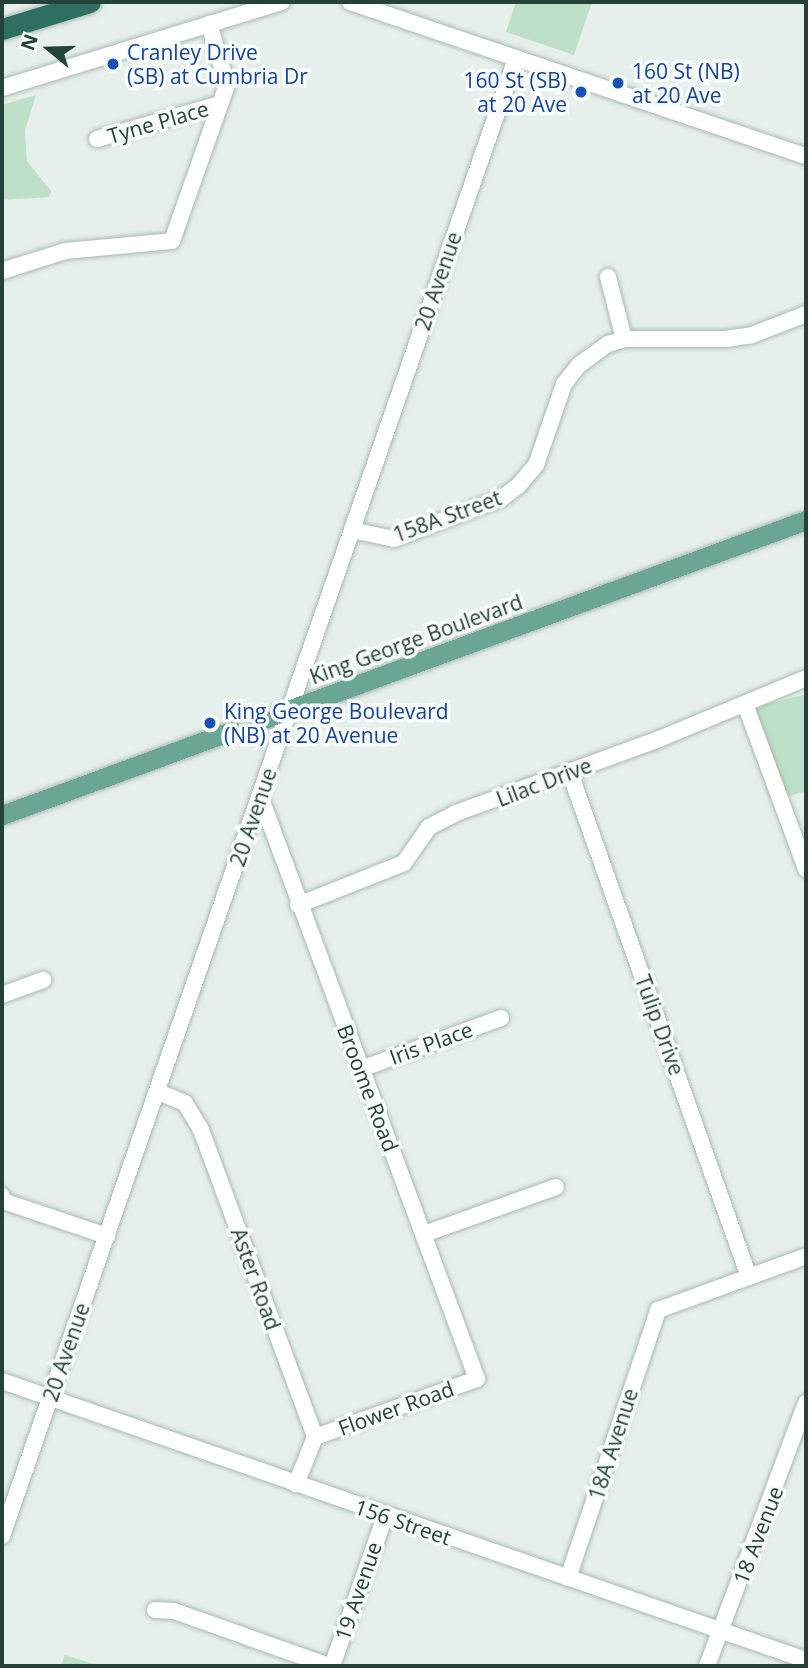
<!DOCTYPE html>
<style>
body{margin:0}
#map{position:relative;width:808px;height:1668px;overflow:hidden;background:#e6efeb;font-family:"Open Sans",sans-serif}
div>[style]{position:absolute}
.green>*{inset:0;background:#bfe0c8}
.roads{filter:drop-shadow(0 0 2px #a8b8b2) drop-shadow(0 0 2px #a8b8b2)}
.minor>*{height:16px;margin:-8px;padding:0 8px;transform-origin:8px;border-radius:8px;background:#fff}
.major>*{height:19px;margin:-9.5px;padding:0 9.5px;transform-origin:9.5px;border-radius:9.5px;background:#6aa596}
.highway>*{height:21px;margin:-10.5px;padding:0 10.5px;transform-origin:10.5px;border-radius:10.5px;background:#2f6f62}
.dots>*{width:19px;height:19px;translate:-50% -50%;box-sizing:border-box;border:4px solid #f7fbf9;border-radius:50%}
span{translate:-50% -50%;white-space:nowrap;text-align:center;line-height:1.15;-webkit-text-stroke:7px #f7fbf9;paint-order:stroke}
.transit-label{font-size:21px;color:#164399}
.left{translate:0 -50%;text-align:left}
.right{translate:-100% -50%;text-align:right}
.street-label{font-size:21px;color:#24423a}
.frame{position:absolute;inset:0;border:4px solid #24423a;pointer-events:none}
.north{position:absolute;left:14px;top:14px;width:70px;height:70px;-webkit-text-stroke:5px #f7fbf9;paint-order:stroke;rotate:289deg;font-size:19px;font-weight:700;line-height:28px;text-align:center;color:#24423a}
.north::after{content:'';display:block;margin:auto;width:24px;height:32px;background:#24423a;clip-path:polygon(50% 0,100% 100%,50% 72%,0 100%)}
</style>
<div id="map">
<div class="green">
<div style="clip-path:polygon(516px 2px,592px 2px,574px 55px,506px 32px)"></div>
<div style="clip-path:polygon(36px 95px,25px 130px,27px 161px,51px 191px,49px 197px,2px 200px,2px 105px)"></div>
<div style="clip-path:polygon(806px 694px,806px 791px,786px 797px,754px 708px)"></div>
<div style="clip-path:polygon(65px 1655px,99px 1666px,61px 1666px)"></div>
</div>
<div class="roads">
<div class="minor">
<div style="left:350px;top:2px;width:481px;rotate:18.7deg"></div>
<div style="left:2px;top:88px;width:293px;rotate:-17.1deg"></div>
<div style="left:97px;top:139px;width:128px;rotate:-15.9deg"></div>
<div style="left:2px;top:271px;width:66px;rotate:-17.6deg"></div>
<div style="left:65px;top:251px;width:107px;rotate:-5.3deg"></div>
<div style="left:172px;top:241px;width:165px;rotate:-70.6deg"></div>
<div style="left:227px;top:85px;width:64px;rotate:-106.4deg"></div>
<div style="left:608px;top:277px;width:64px;rotate:75.5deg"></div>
<div style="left:352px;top:530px;width:43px;rotate:12.1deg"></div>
<div style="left:394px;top:539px;width:116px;rotate:-20.8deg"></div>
<div style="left:502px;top:498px;width:21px;rotate:-37deg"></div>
<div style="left:519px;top:485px;width:26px;rotate:-50deg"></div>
<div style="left:536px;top:465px;width:86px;rotate:-70.9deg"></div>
<div style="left:564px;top:384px;width:24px;rotate:-52deg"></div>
<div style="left:579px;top:365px;width:36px;rotate:-36deg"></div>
<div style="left:608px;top:344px;width:17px;rotate:-17deg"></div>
<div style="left:624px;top:339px;width:101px"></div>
<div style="left:725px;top:339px;width:27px;rotate:-8deg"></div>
<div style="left:752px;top:335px;width:58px;rotate:-21.3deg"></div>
<div style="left:745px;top:704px;width:176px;rotate:69.7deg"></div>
<div style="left:570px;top:773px;width:535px;rotate:70.45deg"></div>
<div style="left:260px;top:796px;width:622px;rotate:69.58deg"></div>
<div style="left:477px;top:1379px;width:172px;rotate:160.3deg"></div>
<div style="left:298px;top:905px;width:114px;rotate:-21.6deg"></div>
<div style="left:404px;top:863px;width:44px;rotate:-55.2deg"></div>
<div style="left:429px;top:827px;width:30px;rotate:-27deg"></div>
<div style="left:456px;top:813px;width:216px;rotate:-20deg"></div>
<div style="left:659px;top:739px;width:159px;rotate:-22.5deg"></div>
<div style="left:2px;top:995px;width:44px;rotate:-20.1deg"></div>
<div style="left:361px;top:1069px;width:149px;rotate:-20deg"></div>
<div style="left:158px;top:1092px;width:29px;rotate:22deg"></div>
<div style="left:185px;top:1103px;width:31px;rotate:59deg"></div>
<div style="left:201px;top:1130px;width:327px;rotate:69.6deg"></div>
<div style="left:315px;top:1437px;width:51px;rotate:112deg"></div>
<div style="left:2px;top:1196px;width:5px;rotate:79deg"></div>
<div style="left:3px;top:1201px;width:110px;rotate:18.6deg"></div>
<div style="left:424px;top:1234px;width:140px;rotate:-19.6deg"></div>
<div style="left:2px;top:1381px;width:851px;rotate:19.14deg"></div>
<div style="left:2px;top:1536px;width:1565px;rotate:-70.82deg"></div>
<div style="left:568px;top:1578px;width:283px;rotate:-71.4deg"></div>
<div style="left:658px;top:1310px;width:158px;rotate:-20deg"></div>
<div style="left:155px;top:1610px;width:19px;rotate:3deg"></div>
<div style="left:174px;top:1611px;width:164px;rotate:19.5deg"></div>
<div style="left:332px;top:1666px;width:159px;rotate:-70.5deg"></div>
<div style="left:707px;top:1666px;width:281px;rotate:-69.4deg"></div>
</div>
<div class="major">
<div style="left:2px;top:815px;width:856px;rotate:-20.15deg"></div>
</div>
<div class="highway">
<div style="left:2px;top:29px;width:92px;rotate:-17.1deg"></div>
</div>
</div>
<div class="dots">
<div style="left:113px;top:64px;background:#1a4fb4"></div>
<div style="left:618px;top:83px;background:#1a4fb4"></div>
<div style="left:581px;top:92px;background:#1a4fb4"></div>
<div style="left:210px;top:723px;background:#1a4fb4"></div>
</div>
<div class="transit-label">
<span class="left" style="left:127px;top:64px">Cranley Drive<br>(SB) at Cumbria Dr</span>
<span class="left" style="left:632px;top:83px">160 St (NB)<br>at 20 Ave</span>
<span class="right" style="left:567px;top:92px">160 St (SB)<br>at 20 Ave</span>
<span class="left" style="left:224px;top:723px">King George Boulevard<br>(NB) at 20 Avenue</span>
</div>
<div class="street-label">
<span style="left:158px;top:122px;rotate:-16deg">Tyne Place</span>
<span style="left:438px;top:281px;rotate:-71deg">20 Avenue</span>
<span style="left:447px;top:516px;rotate:-20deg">158A Street</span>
<span style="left:416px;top:639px;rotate:-20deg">King George Boulevard</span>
<span style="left:544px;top:782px;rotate:-21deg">Lilac Drive</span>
<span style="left:253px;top:817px;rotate:-71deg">20 Avenue</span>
<span style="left:660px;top:1025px;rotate:70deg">Tulip Drive</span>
<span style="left:431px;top:1043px;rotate:-20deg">Iris Place</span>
<span style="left:368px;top:1088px;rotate:69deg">Broome Road</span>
<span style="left:256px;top:1279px;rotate:70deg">Aster Road</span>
<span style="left:66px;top:1352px;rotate:-71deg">20 Avenue</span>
<span style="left:396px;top:1408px;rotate:-20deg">Flower Road</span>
<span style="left:613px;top:1444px;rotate:-72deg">18A Avenue</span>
<span style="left:403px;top:1522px;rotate:19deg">156 Street</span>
<span style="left:758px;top:1535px;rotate:-69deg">18 Avenue</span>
<span style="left:358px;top:1591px;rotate:-71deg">19 Avenue</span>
</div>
<div class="frame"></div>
<div class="north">N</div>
</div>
